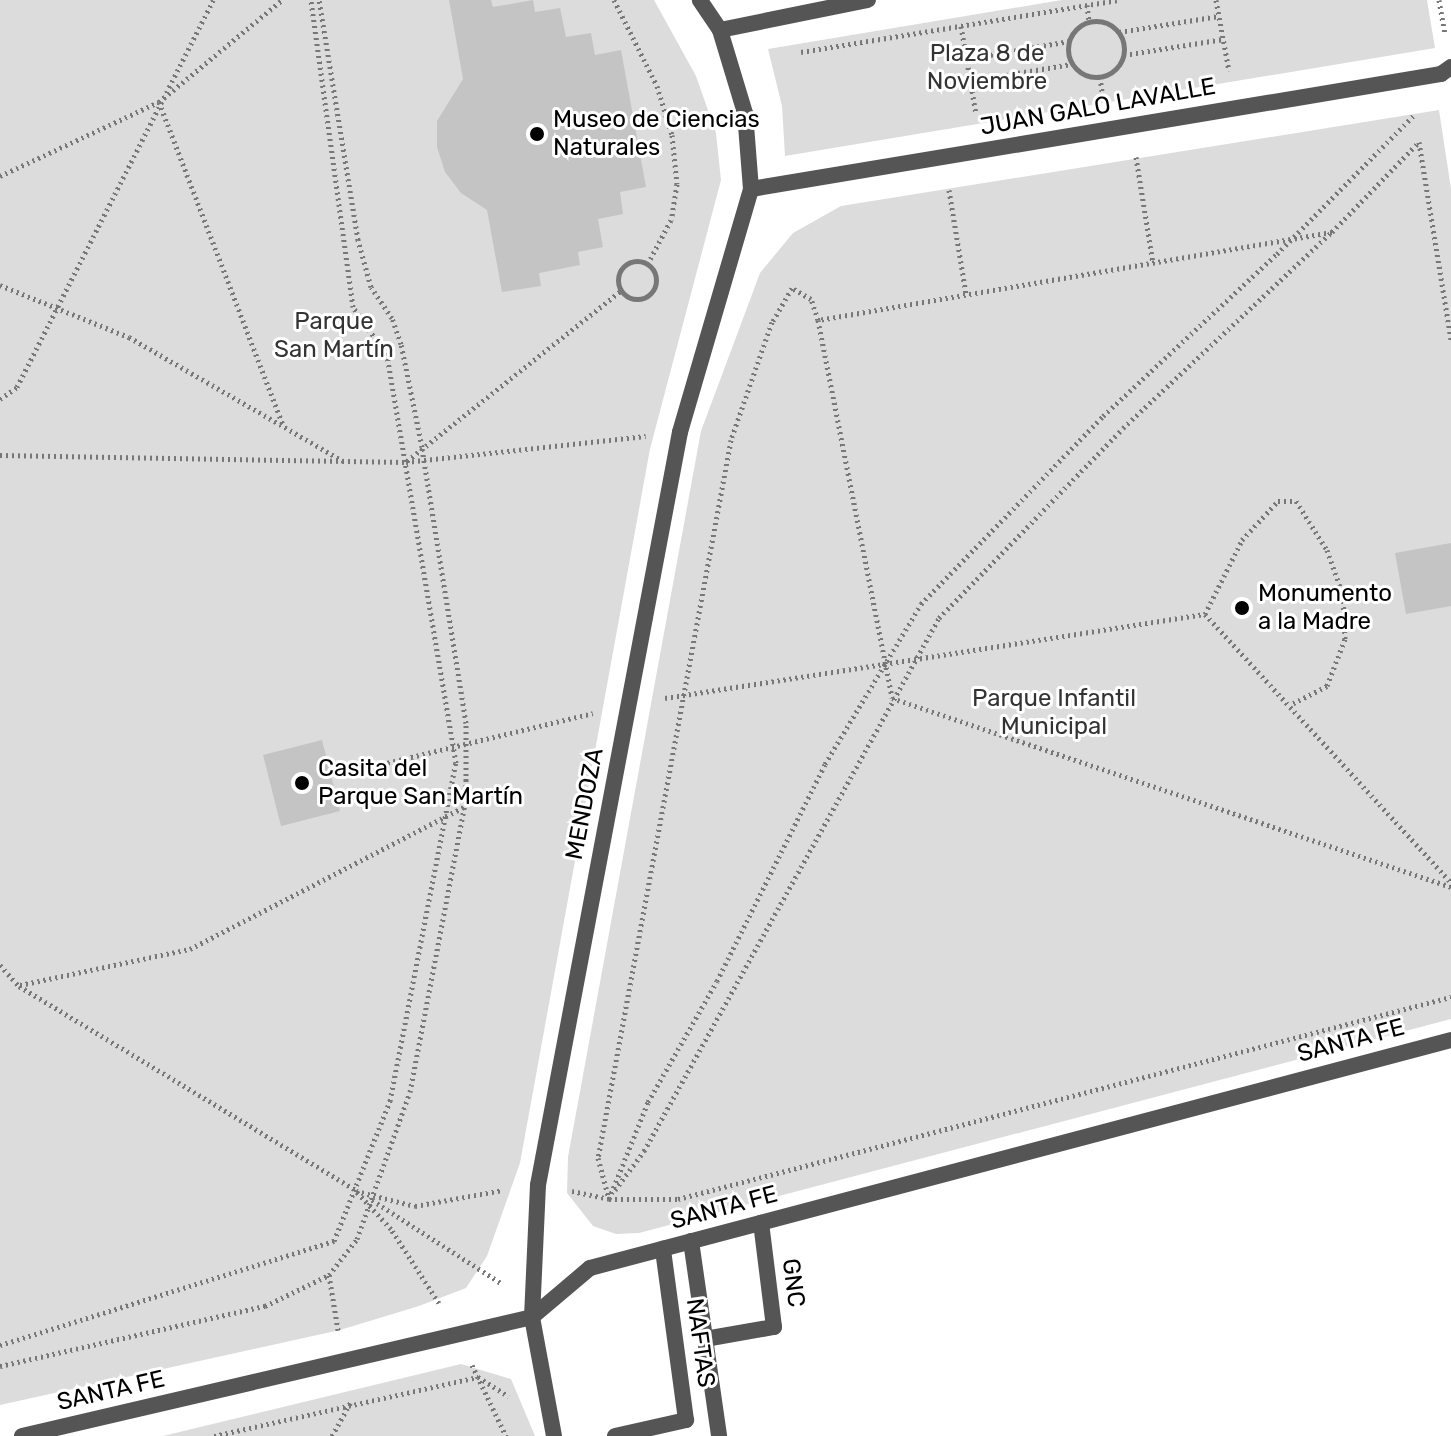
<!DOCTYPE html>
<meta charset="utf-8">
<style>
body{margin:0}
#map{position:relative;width:1451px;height:1436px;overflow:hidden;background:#fff;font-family:Rubik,sans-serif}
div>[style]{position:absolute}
.green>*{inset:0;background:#dcdcdc}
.building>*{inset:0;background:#c4c4c4}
.path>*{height:5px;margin-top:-2.5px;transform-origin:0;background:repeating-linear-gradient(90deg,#777 0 2px,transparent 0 6px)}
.path>.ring{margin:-2.5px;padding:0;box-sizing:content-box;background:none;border:5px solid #777;border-radius:50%}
.lane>*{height:16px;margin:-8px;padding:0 8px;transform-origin:8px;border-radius:8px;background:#555}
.street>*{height:16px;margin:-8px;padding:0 8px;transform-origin:8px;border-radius:8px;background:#555}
.dots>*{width:22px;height:22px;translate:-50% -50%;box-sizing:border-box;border:4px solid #fff;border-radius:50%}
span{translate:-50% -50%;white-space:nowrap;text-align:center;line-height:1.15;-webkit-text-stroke:6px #fff;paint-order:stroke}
.park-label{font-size:24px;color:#333}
.street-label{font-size:24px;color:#000}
.poi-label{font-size:24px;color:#000}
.left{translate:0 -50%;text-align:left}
</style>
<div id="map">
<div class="green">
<div style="clip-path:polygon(0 0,654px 0,696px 76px,716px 133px,721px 180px,650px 449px,520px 1163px,487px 1256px,466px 1288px,419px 1306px,340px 1330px,0 1405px)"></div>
<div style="clip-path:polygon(1062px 0,1427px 0,1435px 48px,785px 156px,782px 106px,768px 49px)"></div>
<div style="clip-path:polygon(1439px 110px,1451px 189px,1451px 1019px,639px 1233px,616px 1234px,593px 1226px,567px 1193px,568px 1157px,701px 431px,760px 273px,793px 233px,841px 206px)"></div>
<div style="clip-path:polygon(461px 1364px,511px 1379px,535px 1436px,163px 1436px)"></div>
</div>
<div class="building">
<div style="clip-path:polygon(449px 0,491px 0,493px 7px,533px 0,535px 12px,560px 8px,566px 37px,591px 33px,595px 55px,621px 50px,646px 187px,620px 192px,623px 214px,598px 219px,603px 247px,578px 252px,580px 265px,539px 273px,541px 286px,502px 292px,487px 210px,461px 193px,445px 172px,437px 147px,437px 121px,463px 79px)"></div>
<div style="clip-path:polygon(1451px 543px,1451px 606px,1406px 614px,1395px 553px)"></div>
<div style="clip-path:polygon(322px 740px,340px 811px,281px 826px,263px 755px)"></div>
</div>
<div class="path">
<div style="left:614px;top:0;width:96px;rotate:63.4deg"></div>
<div style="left:657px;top:86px;width:51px;rotate:73deg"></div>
<div style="left:672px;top:135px;width:49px;rotate:84.2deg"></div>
<div style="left:677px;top:184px;width:36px;rotate:99deg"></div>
<div style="left:671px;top:220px;width:49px;rotate:118.1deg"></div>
<div style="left:1216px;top:0;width:72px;rotate:79.6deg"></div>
<div style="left:1439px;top:0;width:35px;rotate:80deg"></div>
<div style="left:1087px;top:5px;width:17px;rotate:83deg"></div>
<div class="ring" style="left:1068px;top:21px;width:51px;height:51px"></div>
<div style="left:961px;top:26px;width:89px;rotate:80.3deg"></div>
<div style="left:1119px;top:32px;width:101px;rotate:-9.1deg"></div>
<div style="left:801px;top:52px;width:320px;rotate:-9.3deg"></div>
<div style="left:1124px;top:55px;width:101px;rotate:-9.1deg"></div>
<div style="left:967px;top:59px;width:104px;rotate:-10deg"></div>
<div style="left:1100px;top:77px;width:15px;rotate:82deg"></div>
<div style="left:971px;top:81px;width:102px;rotate:-9.6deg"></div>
<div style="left:159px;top:102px;width:346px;rotate:69deg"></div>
<div style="left:1136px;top:157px;width:107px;rotate:80.9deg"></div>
<div style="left:0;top:176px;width:175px;rotate:-25deg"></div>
<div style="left:159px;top:102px;width:160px;rotate:-39.7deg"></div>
<div style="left:949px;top:190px;width:105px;rotate:80.7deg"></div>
<div style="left:1332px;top:232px;width:521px;rotate:170.28deg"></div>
<div style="left:818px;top:320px;width:22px;rotate:-108deg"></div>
<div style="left:811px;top:299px;width:22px;rotate:-150deg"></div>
<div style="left:792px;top:288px;width:39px;rotate:120deg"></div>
<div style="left:772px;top:322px;width:125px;rotate:109.2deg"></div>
<div style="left:731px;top:440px;width:730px;rotate:100.49deg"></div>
<div style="left:598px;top:1158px;width:42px;rotate:75deg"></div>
<div style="left:609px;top:1199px;width:69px"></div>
<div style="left:678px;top:1199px;width:799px;rotate:-14.65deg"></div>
<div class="ring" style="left:618px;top:261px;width:33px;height:33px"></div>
<div style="left:0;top:285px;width:139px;rotate:22deg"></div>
<div style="left:129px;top:337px;width:247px;rotate:30.1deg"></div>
<div style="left:818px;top:320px;width:385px;rotate:78.9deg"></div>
<div style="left:892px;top:698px;width:590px;rotate:18.68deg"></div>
<div style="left:0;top:399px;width:21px;rotate:-35deg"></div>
<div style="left:17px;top:387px;width:434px;rotate:-63.1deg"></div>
<div style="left:0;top:455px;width:406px;rotate:1deg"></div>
<div style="left:406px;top:462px;width:241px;rotate:-6.2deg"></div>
<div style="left:407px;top:461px;width:273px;rotate:-38.5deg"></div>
<div style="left:1205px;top:614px;width:83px;rotate:-63.4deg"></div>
<div style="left:1242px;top:540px;width:53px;rotate:-47.3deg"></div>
<div style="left:1278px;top:501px;width:18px"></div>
<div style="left:1296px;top:501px;width:58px;rotate:57.7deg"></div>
<div style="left:1327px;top:550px;width:48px;rotate:70.4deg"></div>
<div style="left:1343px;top:595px;width:44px;rotate:87.4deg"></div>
<div style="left:1345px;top:639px;width:50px;rotate:111deg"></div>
<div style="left:1327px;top:686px;width:39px;rotate:153deg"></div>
<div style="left:665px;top:698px;width:546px;rotate:-8.84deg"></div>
<div style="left:1205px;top:614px;width:364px;rotate:47.5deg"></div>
<div style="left:341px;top:774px;width:259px;rotate:-13.6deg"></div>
<div style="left:0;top:965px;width:28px;rotate:48deg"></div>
<div style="left:19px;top:986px;width:394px;rotate:31.2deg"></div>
<div style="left:20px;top:985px;width:174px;rotate:-12deg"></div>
<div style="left:190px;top:949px;width:309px;rotate:-27.4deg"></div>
<div style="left:615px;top:1190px;width:49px;rotate:-53.4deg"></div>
<div style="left:644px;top:1151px;width:609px;rotate:-61.04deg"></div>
<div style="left:939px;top:618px;width:264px;rotate:-45.9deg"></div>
<div style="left:1123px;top:428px;width:287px;rotate:-43.2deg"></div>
<div style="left:1332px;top:232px;width:125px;rotate:-46deg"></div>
<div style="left:1419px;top:142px;width:200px;rotate:80.8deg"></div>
<div style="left:572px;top:1191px;width:38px;rotate:12deg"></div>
<div style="left:609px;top:1199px;width:105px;rotate:-68.1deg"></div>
<div style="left:648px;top:1102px;width:139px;rotate:-60.3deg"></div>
<div style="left:717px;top:981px;width:242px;rotate:-63.5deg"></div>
<div style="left:825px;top:764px;width:187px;rotate:-59deg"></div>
<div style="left:921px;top:604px;width:262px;rotate:-45.9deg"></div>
<div style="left:1103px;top:416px;width:238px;rotate:-43deg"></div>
<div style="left:1277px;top:254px;width:197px;rotate:-45.4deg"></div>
<div style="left:372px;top:1200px;width:153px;rotate:32.8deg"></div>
<div style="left:329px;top:1275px;width:56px;rotate:80.7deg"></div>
<div style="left:439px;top:1303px;width:88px;rotate:-123deg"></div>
<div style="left:391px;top:1229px;width:52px;rotate:-132.6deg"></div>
<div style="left:356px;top:1191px;width:61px;rotate:14.3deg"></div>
<div style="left:415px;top:1206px;width:89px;rotate:-10.3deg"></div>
<div style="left:0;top:1345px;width:350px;rotate:-17.3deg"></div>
<div style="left:334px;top:1241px;width:151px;rotate:-68.2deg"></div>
<div style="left:390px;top:1101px;width:344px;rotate:-79deg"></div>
<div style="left:456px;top:763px;width:414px;rotate:-99.6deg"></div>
<div style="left:387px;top:355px;width:59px;rotate:-125.3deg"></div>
<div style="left:353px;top:307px;width:310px;rotate:-97.8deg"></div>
<div style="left:472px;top:1365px;width:79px;rotate:64.4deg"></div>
<div style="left:0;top:1366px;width:272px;rotate:-12.8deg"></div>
<div style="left:265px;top:1306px;width:71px;rotate:-25.8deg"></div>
<div style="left:329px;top:1275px;width:46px;rotate:-52.1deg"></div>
<div style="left:357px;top:1239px;width:156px;rotate:-70.2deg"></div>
<div style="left:410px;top:1092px;width:298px;rotate:-79.2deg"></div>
<div style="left:466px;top:799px;width:76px;rotate:-90deg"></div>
<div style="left:466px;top:723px;width:279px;rotate:-99.1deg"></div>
<div style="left:422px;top:447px;width:105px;rotate:-101.5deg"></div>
<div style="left:401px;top:344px;width:28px;rotate:-109deg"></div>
<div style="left:392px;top:318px;width:37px;rotate:-124deg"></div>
<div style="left:371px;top:287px;width:49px;rotate:-105.5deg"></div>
<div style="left:358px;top:240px;width:243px;rotate:-99.2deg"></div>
<div style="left:214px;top:1436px;width:271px;rotate:-12.6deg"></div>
<div style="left:478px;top:1377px;width:36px;rotate:32deg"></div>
<div style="left:332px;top:1436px;width:38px;rotate:-61deg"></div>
</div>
<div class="lane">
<div style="left:691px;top:1241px;width:197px;rotate:81.8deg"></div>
<div style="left:705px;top:1339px;width:70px;rotate:-9.9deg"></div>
<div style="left:774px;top:1327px;width:105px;rotate:-97.1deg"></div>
<div style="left:615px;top:1436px;width:73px;rotate:-12.7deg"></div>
<div style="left:686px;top:1420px;width:173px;rotate:-97.7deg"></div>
</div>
<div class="street">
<div style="left:720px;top:30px;width:151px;rotate:-11.5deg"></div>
<div style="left:751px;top:189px;width:700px;rotate:-9.46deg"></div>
<div style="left:1441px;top:74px;width:12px;rotate:-35deg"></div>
<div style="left:22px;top:1436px;width:524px;rotate:-13.13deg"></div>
<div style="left:532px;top:1317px;width:76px;rotate:-40.2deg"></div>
<div style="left:590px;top:1268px;width:891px;rotate:-14.83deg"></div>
<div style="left:554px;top:1436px;width:121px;rotate:-100.5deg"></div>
<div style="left:532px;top:1317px;width:132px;rotate:-87.4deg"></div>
<div style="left:538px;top:1185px;width:766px;rotate:-79.32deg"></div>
<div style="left:680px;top:432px;width:253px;rotate:-73.7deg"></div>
<div style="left:751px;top:189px;width:76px;rotate:-94.5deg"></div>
<div style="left:745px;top:113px;width:87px;rotate:-106.8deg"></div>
<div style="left:720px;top:30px;width:36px;rotate:-124deg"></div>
</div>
<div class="dots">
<div style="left:537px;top:134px;background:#000"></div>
<div style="left:1242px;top:608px;background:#000"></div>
<div style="left:302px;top:783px;background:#000"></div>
</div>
<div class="park-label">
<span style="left:987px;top:68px">Plaza 8 de<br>Noviembre</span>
<span style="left:334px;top:336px">Parque<br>San Martín</span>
<span style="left:1054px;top:713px">Parque Infantil<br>Municipal</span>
</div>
<div class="street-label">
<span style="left:1098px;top:107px;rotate:-10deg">JUAN GALO LAVALLE</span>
<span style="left:585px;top:804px;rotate:-79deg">MENDOZA</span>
<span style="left:1351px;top:1041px;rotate:-15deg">SANTA FE</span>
<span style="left:724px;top:1208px;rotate:-15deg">SANTA FE</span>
<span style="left:793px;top:1283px;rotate:83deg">GNC</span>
<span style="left:700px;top:1343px;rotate:82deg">NAFTAS</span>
<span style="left:111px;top:1391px;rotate:-13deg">SANTA FE</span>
</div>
<div class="poi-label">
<span class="left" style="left:553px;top:134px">Museo de Ciencias<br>Naturales</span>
<span class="left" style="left:1258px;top:608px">Monumento<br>a la Madre</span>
<span class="left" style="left:318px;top:783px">Casita del<br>Parque San Martín</span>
</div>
</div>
